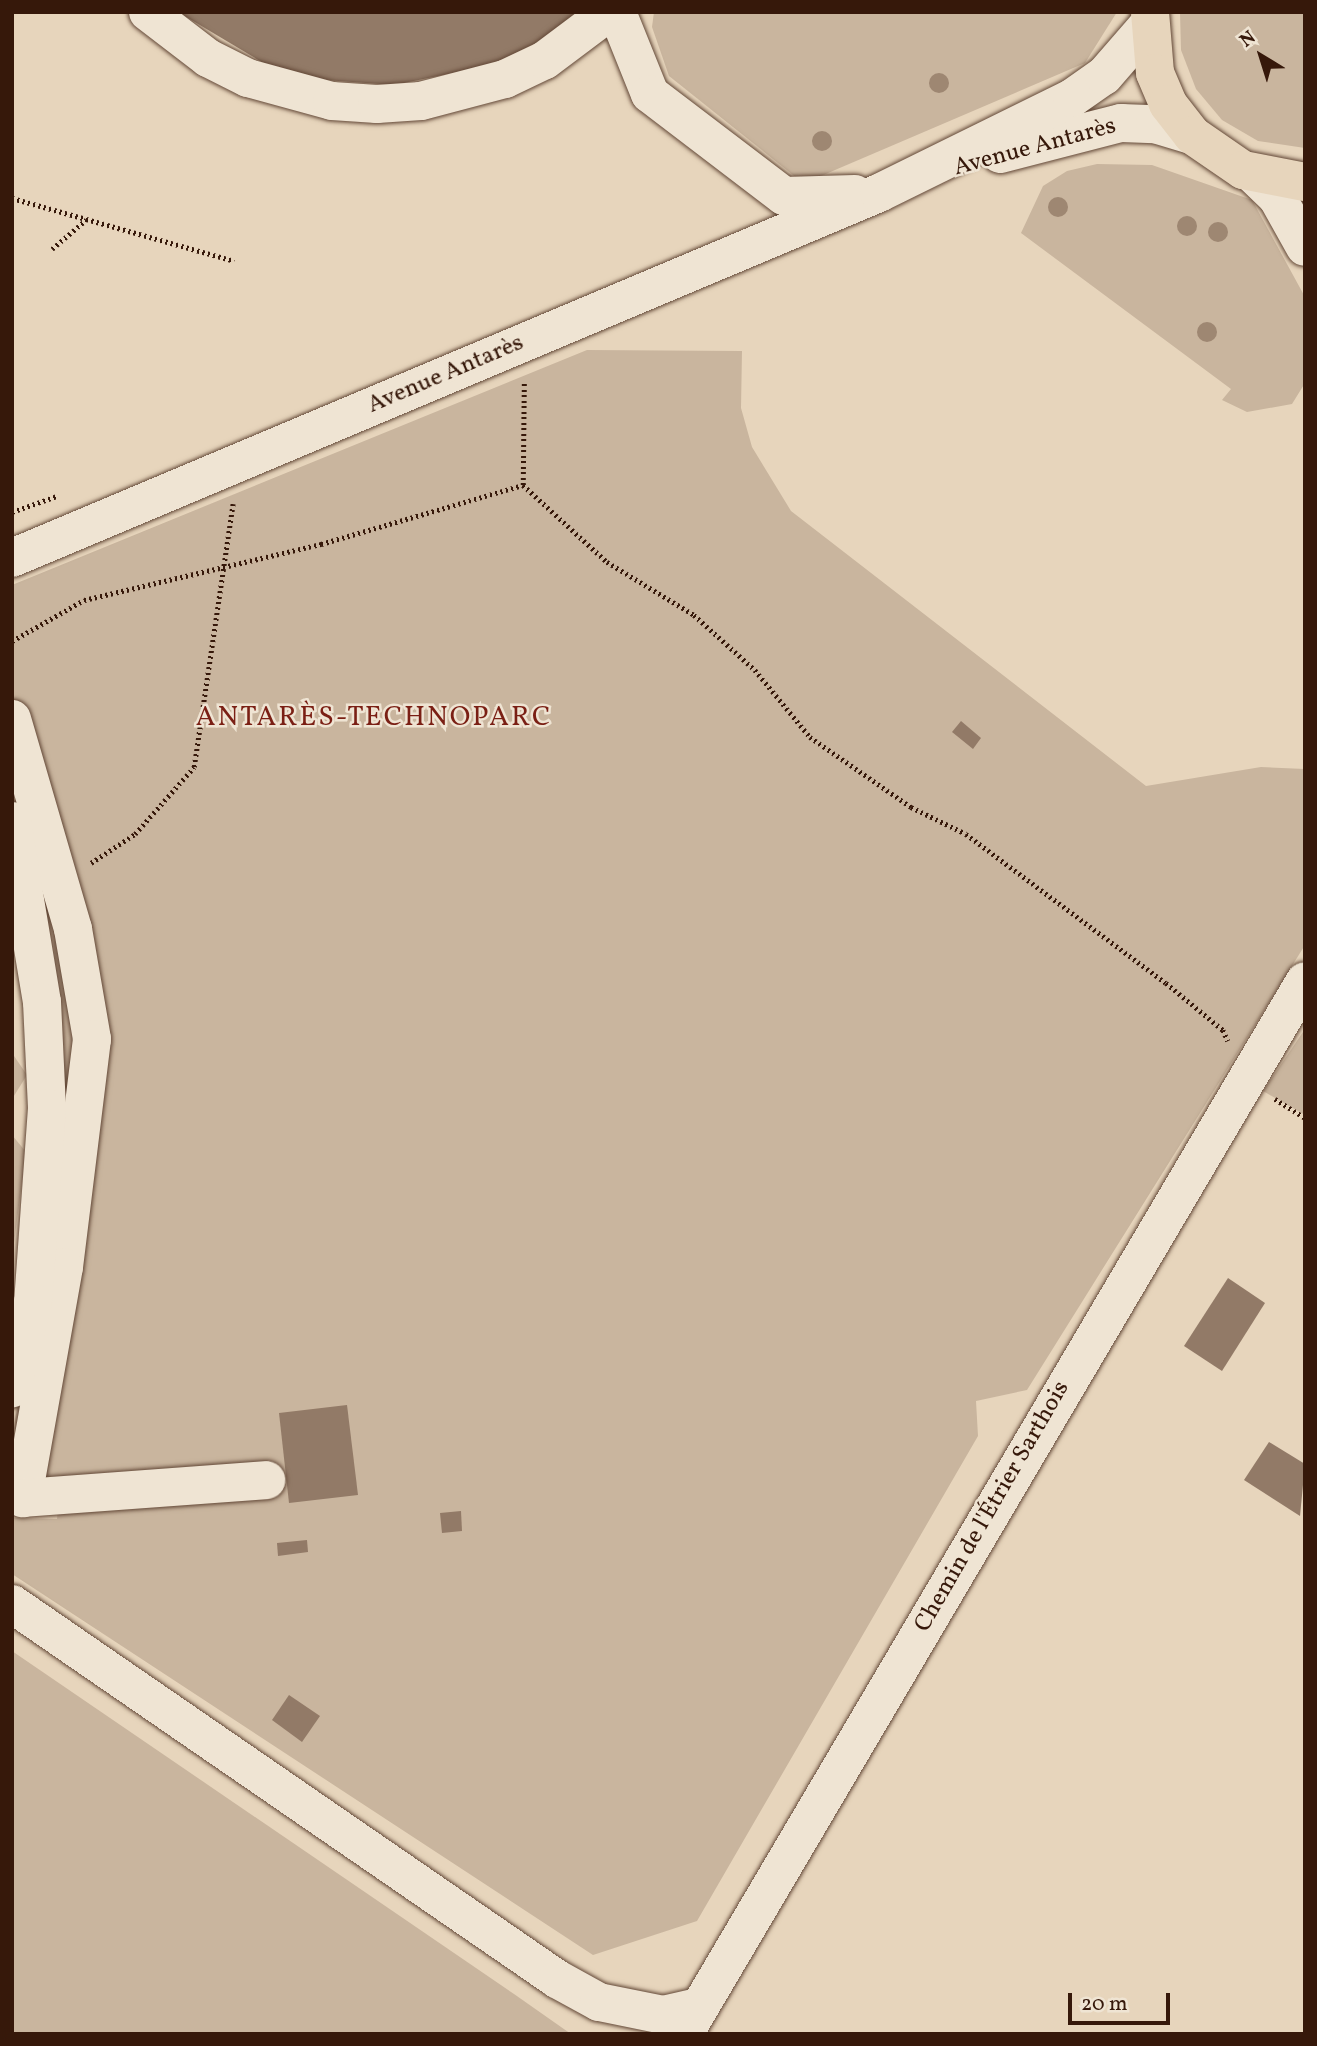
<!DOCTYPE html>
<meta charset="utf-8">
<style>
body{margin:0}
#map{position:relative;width:1317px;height:2046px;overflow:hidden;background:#e7d5bc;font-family:Vollkorn,serif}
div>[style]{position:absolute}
.green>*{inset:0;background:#c9b59e}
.building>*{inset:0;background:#927a67}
.path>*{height:4.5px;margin-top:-2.25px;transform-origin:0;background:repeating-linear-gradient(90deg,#36180a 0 2px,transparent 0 5.5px)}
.roads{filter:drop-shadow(0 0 2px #624736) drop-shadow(0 0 2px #624736)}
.minor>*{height:38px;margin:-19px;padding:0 19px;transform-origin:19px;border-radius:19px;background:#efe4d3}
.major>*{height:38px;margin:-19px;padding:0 19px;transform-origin:19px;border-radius:19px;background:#e7d5bc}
.trees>*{width:20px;height:20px;margin:-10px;border-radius:50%;background:#9e8772}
span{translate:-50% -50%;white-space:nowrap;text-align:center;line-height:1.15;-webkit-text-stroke:5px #efe4d3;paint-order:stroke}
.street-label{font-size:24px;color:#36180a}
.quarter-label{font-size:28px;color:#7a1f14;letter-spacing:2px}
.frame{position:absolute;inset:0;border:14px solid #36180a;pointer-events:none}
.north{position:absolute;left:1226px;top:21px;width:70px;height:70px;-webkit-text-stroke:5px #efe4d3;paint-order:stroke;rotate:322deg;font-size:19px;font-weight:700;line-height:28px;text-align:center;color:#36180a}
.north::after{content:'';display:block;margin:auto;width:24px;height:32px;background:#36180a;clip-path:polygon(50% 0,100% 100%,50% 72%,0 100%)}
.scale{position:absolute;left:1068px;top:1993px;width:102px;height:32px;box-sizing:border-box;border:4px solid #36180a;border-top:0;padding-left:9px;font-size:21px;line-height:24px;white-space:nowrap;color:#36180a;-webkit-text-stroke:5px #efe4d3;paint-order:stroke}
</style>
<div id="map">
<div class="green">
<div style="clip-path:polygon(654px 12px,1117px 12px,1085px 63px,821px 176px,798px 179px,669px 76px,652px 27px)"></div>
<div style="clip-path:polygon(1180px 12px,1305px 12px,1305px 148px,1258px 141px,1222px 120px,1196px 89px,1181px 50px)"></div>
<div style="clip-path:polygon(1097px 164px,1152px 165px,1252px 200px,1305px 297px,1305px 383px,1292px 404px,1247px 412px,1222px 400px,1231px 389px,1021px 233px,1043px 186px,1067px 171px)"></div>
<div style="clip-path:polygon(587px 350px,742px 351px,741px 408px,752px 447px,791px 511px,1146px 786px,1261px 767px,1305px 769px,1305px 945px,1027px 1390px,976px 1401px,978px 1436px,697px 1921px,593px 1955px,12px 1574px,12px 1518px,57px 1519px,61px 1480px,12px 1478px,12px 1441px,63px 1098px,50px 877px,12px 737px,12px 585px)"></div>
<div style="clip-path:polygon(1305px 1029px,1305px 1115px,1263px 1091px)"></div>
<div style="clip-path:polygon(12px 1053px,27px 1075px,12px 1099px)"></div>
<div style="clip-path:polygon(12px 1135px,26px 1152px,12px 1258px)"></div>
<div style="clip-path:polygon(12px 1651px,514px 1994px,571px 2034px,12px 2034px)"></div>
</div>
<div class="building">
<div style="clip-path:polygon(178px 12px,582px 12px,546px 38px,492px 65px,394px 85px,324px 80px,265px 64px)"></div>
<div style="clip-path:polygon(961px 721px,981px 738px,973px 749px,952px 732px)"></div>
<div style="clip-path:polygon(1228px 1278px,1265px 1303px,1222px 1371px,1184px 1346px)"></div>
<div style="clip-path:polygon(347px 1405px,358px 1495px,289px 1503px,279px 1413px)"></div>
<div style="clip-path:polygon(1269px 1442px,1305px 1464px,1300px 1516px,1244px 1480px)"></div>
<div style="clip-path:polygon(461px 1511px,462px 1531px,442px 1533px,440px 1513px)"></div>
<div style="clip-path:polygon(307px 1540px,308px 1552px,278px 1556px,277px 1543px)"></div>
<div style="clip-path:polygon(289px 1695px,320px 1716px,302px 1742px,272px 1720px)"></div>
</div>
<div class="path">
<div style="left:12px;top:198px;width:231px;rotate:15.8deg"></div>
<div style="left:52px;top:249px;width:45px;rotate:-40.5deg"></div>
<div style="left:523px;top:485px;width:104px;rotate:-89.4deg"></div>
<div style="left:12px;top:512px;width:48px;rotate:-19.6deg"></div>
<div style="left:12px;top:641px;width:83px;rotate:-29.7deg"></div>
<div style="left:84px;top:600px;width:244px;rotate:-13.3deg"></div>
<div style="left:321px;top:544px;width:210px;rotate:-16.3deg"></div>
<div style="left:523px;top:485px;width:114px;rotate:42.5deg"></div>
<div style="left:607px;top:562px;width:102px;rotate:31.3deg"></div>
<div style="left:694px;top:615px;width:82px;rotate:42deg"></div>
<div style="left:755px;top:670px;width:87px;rotate:50.6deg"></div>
<div style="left:810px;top:737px;width:123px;rotate:34.7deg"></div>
<div style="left:911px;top:807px;width:61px;rotate:26.1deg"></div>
<div style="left:966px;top:834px;width:249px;rotate:36.7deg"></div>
<div style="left:1166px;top:983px;width:74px;rotate:39.5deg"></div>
<div style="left:1223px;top:1030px;width:12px;rotate:66deg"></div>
<div style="left:91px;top:863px;width:53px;rotate:-33.4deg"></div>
<div style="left:135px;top:834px;width:89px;rotate:-48.6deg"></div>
<div style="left:194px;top:767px;width:266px;rotate:-81.6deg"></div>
<div style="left:1275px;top:1099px;width:36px;rotate:32deg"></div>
</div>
<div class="roads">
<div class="minor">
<div style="left:148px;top:12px;width:76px;rotate:37.5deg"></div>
<div style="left:208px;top:58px;width:45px;rotate:26.6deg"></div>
<div style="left:248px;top:78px;width:87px;rotate:15.3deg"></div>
<div style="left:332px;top:101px;width:45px;rotate:3.8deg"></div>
<div style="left:377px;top:104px;width:44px;rotate:-3.9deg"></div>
<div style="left:421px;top:101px;width:87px;rotate:-14.7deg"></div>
<div style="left:505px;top:79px;width:44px;rotate:-25.4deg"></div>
<div style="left:545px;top:60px;width:80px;rotate:-36.9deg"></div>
<div style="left:617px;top:12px;width:88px;rotate:68.1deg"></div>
<div style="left:650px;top:94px;width:168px;rotate:37.3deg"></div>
<div style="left:784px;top:196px;width:71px;rotate:-1.6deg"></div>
<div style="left:1000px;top:154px;width:125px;rotate:-14.4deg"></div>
<div style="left:1121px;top:123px;width:34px;rotate:2deg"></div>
<div style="left:1155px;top:124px;width:39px;rotate:17deg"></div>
<div style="left:1252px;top:173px;width:35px;rotate:44deg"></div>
<div style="left:1277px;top:197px;width:57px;rotate:60.8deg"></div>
<div style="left:12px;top:558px;width:941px;rotate:-22.83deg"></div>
<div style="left:879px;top:193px;width:215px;rotate:-26.2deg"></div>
<div style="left:1072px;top:98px;width:39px;rotate:-35deg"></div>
<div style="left:1104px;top:76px;width:69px;rotate:-49.1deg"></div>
<div style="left:12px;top:719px;width:219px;rotate:73.8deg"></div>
<div style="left:73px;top:929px;width:112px;rotate:80.2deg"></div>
<div style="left:92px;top:1039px;width:230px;rotate:97deg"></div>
<div style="left:64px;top:1267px;width:235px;rotate:100.1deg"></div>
<div style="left:23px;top:1498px;width:244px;rotate:-4.2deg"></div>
<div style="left:12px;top:821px;width:183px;rotate:80.6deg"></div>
<div style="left:42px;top:1002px;width:106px;rotate:87.3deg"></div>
<div style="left:47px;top:1108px;width:195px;rotate:94.1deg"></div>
<div style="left:33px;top:1302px;width:89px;rotate:103.7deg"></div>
<div style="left:12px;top:1604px;width:662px;rotate:34.53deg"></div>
<div style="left:557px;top:1979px;width:48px;rotate:28.7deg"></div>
<div style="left:599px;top:2002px;width:65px;rotate:11.5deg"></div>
<div style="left:663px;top:2015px;width:37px;rotate:-13deg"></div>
<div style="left:684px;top:2034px;width:1222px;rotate:-59.47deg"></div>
</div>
<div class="major">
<div style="left:1150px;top:12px;width:61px;rotate:85.3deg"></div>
<div style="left:1155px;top:73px;width:34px;rotate:67deg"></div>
<div style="left:1168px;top:104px;width:39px;rotate:52deg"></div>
<div style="left:1192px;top:135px;width:62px;rotate:34.5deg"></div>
<div style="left:1243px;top:170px;width:63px;rotate:11deg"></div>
</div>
</div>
<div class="trees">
<div style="left:939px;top:83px"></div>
<div style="left:822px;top:141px"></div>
<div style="left:1058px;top:207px"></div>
<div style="left:1187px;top:226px"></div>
<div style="left:1218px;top:232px"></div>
<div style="left:1207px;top:332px"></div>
</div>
<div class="street-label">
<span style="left:1035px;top:148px;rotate:-15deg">Avenue Antarès</span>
<span style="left:446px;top:375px;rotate:-23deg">Avenue Antarès</span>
<span style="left:993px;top:1507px;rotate:-60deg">Chemin de l'Étrier Sarthois</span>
</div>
<div class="quarter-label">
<span style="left:374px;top:718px">ANTARÈS-TECHNOPARC</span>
</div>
<div class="frame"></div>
<div class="north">N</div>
<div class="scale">20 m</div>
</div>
